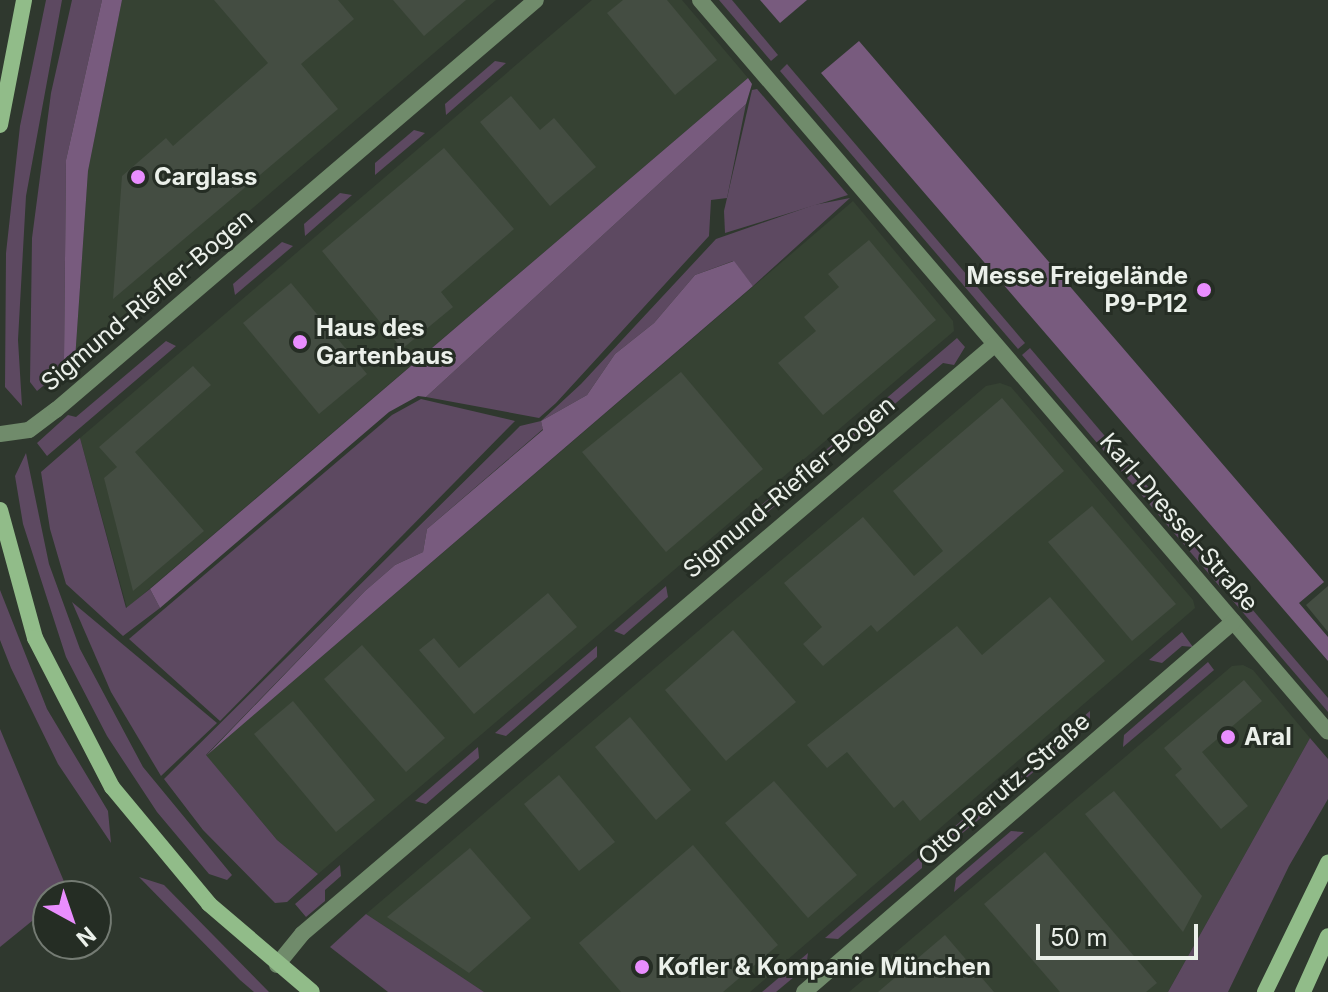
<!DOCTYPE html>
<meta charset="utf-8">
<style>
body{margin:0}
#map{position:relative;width:1328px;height:992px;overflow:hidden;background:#2f382e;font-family:Inter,sans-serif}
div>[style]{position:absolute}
.built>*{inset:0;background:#364233}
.green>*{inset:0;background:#5d4961}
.forest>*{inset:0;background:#785b7e}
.building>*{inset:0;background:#444d42}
.minor>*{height:16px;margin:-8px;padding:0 8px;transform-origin:8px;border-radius:8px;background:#708b6b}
.secondary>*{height:16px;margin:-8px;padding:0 8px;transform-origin:8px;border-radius:8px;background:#91bc89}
.dots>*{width:22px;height:22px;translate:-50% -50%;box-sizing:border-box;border:4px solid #252d24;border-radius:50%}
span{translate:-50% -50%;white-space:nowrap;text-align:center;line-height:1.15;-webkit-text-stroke:6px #252d24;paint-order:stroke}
.poi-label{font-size:24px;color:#ebf0ea;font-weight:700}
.left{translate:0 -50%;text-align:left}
.right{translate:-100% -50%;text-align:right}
.street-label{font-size:24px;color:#ebf0ea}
.north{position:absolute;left:32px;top:880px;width:80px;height:80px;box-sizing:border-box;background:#252d24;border:2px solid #747b73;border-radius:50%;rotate:140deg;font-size:22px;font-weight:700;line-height:32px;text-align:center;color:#ebf0ea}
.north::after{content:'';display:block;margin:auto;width:28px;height:36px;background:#e98dfe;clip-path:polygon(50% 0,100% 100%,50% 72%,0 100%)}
.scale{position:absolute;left:1036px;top:924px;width:162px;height:36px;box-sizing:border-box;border:4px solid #ebf0ea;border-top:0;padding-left:10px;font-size:24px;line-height:28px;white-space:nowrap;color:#ebf0ea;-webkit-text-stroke:6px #252d24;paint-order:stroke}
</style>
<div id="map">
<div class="built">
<div style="clip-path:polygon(122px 0,496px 0,75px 360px,88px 171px)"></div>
<div style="clip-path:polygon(592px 0,682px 0,748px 78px,127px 608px,80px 438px)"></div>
<div style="clip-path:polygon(853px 201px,953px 321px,954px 331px,318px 874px,277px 840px,206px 756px)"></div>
<div style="clip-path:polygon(1000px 383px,1011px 387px,1193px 600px,1195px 608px,750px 992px,484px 992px,366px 914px,986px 386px)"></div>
<div style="clip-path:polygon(1243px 665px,1253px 670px,1310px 738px,1168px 992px,849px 992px,1232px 666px)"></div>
</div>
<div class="green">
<div style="clip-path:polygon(46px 0,62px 0,26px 196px,18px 340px,22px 406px,5px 387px,6px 253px,20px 126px)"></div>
<div style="clip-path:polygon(72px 0,102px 0,66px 160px,64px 358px,75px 360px,37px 391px,30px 382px,32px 238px,51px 93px)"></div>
<div style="clip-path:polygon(719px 0,732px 0,778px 55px,771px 61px)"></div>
<div style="clip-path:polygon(495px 61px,506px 63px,446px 115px,445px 104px)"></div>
<div style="clip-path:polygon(787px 64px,1025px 343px,1018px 349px,780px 71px)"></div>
<div style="clip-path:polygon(757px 89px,848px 195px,725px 233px,724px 211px,752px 90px)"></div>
<div style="clip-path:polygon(746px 104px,727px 198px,711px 200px,709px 236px,556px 403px,539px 418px,426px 397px)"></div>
<div style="clip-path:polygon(414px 130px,425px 133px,375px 175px,375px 163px)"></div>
<div style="clip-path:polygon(340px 193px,352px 195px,305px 236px,304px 224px)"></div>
<div style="clip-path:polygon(850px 198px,753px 286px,733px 261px,695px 275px,654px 323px,615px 354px,587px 395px,541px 421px,543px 429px,427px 529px,423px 552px,395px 565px,365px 591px,206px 755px,277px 840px,318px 874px,287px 902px,275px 903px,203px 830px,164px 779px,520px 426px,541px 421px,581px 384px,716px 239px,814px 205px)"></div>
<div style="clip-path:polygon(282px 242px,293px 246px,235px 295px,233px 284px)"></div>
<div style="clip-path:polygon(957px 338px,965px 347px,954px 365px,943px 363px,830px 459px,820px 455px)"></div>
<div style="clip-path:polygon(166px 341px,176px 346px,47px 456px,37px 443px,68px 415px,76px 417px)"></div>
<div style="clip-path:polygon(1030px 348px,1229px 582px,1221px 588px,1022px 355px)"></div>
<div style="clip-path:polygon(421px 399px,515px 421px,220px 721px,129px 639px,392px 415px)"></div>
<div style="clip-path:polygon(80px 438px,126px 608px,150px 589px,160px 608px,123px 636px,66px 584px,50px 529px,41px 472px)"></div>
<div style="clip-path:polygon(26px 453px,49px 564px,80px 649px,143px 767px,232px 875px,227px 880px,209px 874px,157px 812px,107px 736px,66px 657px,23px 524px,15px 476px)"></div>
<div style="clip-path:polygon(799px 473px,801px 484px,743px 533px,732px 530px)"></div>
<div style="clip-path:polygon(666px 586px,668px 597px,624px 635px,614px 631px)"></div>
<div style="clip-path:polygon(1234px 588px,1328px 698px,1328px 712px,1227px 594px)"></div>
<div style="clip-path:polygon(0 590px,47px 709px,108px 811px,111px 843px,58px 764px,11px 668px,0 640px)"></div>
<div style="clip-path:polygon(72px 602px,217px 723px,161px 776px,111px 692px)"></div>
<div style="clip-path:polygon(1182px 632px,1193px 647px,1182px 646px,1162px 663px,1149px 660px)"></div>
<div style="clip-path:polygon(597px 646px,597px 657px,506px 736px,495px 733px)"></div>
<div style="clip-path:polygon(1208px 662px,1214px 670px,1123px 747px,1124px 735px)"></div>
<div style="clip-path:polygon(1090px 711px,1090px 725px,1024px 780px,1010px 780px)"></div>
<div style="clip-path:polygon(0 729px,68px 891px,48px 896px,48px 908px,0 947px)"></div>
<div style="clip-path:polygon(1310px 738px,1328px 759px,1328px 799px,1289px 866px,1228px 992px,1168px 992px)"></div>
<div style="clip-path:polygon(478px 747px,479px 758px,426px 804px,415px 801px)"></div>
<div style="clip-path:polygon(993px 794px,995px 806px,953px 841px,940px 839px)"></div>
<div style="clip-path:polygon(1011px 831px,1024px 832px,954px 892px,956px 878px)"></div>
<div style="clip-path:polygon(922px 855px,922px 868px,838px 939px,825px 938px)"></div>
<div style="clip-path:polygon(340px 865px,341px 876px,325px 890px,325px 901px,306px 917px,295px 904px)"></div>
<div style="clip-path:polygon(139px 877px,164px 885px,269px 992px,254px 992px,240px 980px)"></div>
<div style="clip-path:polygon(366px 914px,463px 978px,484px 992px,388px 992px,330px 947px)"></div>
<div style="clip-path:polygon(808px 953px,806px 967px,776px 992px,762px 992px)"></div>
</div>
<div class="forest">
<div style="clip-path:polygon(102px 0,122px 0,88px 171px,75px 360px,64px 359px,66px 160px)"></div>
<div style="clip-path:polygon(760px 0,807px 0,780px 23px)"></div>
<div style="clip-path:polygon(859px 41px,1324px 582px,1299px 603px,1328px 637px,1328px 661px,821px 73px)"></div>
<div style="clip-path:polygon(748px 78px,752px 84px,746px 104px,426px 397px,418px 396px,389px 412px,160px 608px,150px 589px)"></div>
<div style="clip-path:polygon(734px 261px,753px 286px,206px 756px,365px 591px,395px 565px,423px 552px,427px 529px,543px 430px,541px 421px,587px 395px,615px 354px,654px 323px,695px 275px)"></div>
</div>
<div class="building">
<div style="clip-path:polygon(214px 0,338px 0,354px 19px,301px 64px,338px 109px,113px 299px,122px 176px,166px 138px,173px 146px,268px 63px)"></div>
<div style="clip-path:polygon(393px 0,466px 0,424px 36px)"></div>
<div style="clip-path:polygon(623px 0,667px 0,717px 60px,675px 95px,607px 13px)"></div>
<div style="clip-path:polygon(511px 96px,540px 130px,554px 118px,596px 167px,550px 206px,480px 122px)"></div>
<div style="clip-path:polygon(444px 148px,514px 229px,441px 292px,453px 307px,402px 349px,322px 251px)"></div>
<div style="clip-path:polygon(869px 240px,936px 320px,823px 415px,778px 363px,816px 331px,804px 317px,839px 287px,828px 274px)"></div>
<div style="clip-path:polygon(291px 283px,367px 374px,319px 414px,243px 323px)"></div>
<div style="clip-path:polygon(193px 366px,211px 385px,135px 452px,204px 531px,133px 591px,104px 478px,117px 467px,99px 447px)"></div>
<div style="clip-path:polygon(681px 372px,763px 469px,666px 552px,582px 452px)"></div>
<div style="clip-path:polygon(1002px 398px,1064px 471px,877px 632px,871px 625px,823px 666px,803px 644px,822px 627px,784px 583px,863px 517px,914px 576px,943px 551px,893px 491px)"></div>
<div style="clip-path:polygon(1092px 506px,1176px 604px,1132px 641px,1048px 542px)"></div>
<div style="clip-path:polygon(1328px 586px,1328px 632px,1306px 605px)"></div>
<div style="clip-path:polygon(548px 593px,577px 627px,474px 714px,419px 650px,434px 638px,459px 668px)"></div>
<div style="clip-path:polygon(1050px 597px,1105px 661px,920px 821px,903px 800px,894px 808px,847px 752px,827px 768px,807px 745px,957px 626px,982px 655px)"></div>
<div style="clip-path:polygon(733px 630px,796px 702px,726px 761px,665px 690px)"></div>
<div style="clip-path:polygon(362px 645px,445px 738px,406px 772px,324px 679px)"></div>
<div style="clip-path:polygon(1244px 680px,1262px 701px,1202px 752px,1248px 806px,1221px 829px,1175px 775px,1182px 769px,1164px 748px)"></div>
<div style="clip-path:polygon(293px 701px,375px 800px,336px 832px,254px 734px)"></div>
<div style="clip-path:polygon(630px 717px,691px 790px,656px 820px,595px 747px)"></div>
<div style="clip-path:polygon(559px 775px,615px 842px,579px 871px,524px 804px)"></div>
<div style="clip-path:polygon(774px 781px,857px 875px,808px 918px,725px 823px)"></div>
<div style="clip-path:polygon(1114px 791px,1202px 896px,1183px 932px,1085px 814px)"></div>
<div style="clip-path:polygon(693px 845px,778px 945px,723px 992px,621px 992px,579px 943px)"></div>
<div style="clip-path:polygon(470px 848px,531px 918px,469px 973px,387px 917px)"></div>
<div style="clip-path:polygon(1045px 852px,1157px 983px,1146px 992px,1060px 992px,984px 904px)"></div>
<div style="clip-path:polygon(945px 935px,994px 992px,878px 992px)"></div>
</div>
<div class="minor">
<div style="left:700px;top:0;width:964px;rotate:49.37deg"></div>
<div style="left:0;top:434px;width:29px;rotate:-8deg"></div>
<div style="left:29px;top:430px;width:34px;rotate:-37deg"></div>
<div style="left:56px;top:410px;width:631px;rotate:-40.5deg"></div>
<div style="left:277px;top:965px;width:40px;rotate:-51deg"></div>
<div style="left:302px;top:934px;width:909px;rotate:-40.4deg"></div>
<div style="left:804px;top:992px;width:567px;rotate:-40.78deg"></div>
</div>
<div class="secondary">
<div style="left:0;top:125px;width:127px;rotate:-79.1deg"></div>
<div style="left:0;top:510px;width:133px;rotate:74.7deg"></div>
<div style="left:35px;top:638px;width:168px;rotate:62.7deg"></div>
<div style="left:112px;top:787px;width:152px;rotate:50.3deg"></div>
<div style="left:209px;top:904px;width:135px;rotate:40.5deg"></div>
<div style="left:1265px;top:992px;width:144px;rotate:-64deg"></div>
<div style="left:1303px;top:992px;width:61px;rotate:-65.9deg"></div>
</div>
<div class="dots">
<div style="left:138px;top:177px;background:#e98dfe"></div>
<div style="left:1204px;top:290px;background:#e98dfe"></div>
<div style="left:300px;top:342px;background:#e98dfe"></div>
<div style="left:1228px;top:737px;background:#e98dfe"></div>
<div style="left:642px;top:967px;background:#e98dfe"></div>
</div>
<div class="poi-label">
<span class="left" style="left:154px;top:177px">Carglass</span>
<span class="right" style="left:1188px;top:290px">Messe Freigelände<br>P9-P12</span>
<span class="left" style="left:316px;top:342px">Haus des<br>Gartenbaus</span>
<span class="left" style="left:1244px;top:737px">Aral</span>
<span class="left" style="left:658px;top:967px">Kofler &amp; Kompanie München</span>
</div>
<div class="street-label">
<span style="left:147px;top:300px;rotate:-40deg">Sigmund-Riefler-Bogen</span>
<span style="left:789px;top:487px;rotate:-40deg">Sigmund-Riefler-Bogen</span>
<span style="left:1179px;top:522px;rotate:49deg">Karl-Dressel-Straße</span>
<span style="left:1004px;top:789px;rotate:-41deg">Otto-Perutz-Straße</span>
</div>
<div class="north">N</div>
<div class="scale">50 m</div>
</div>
